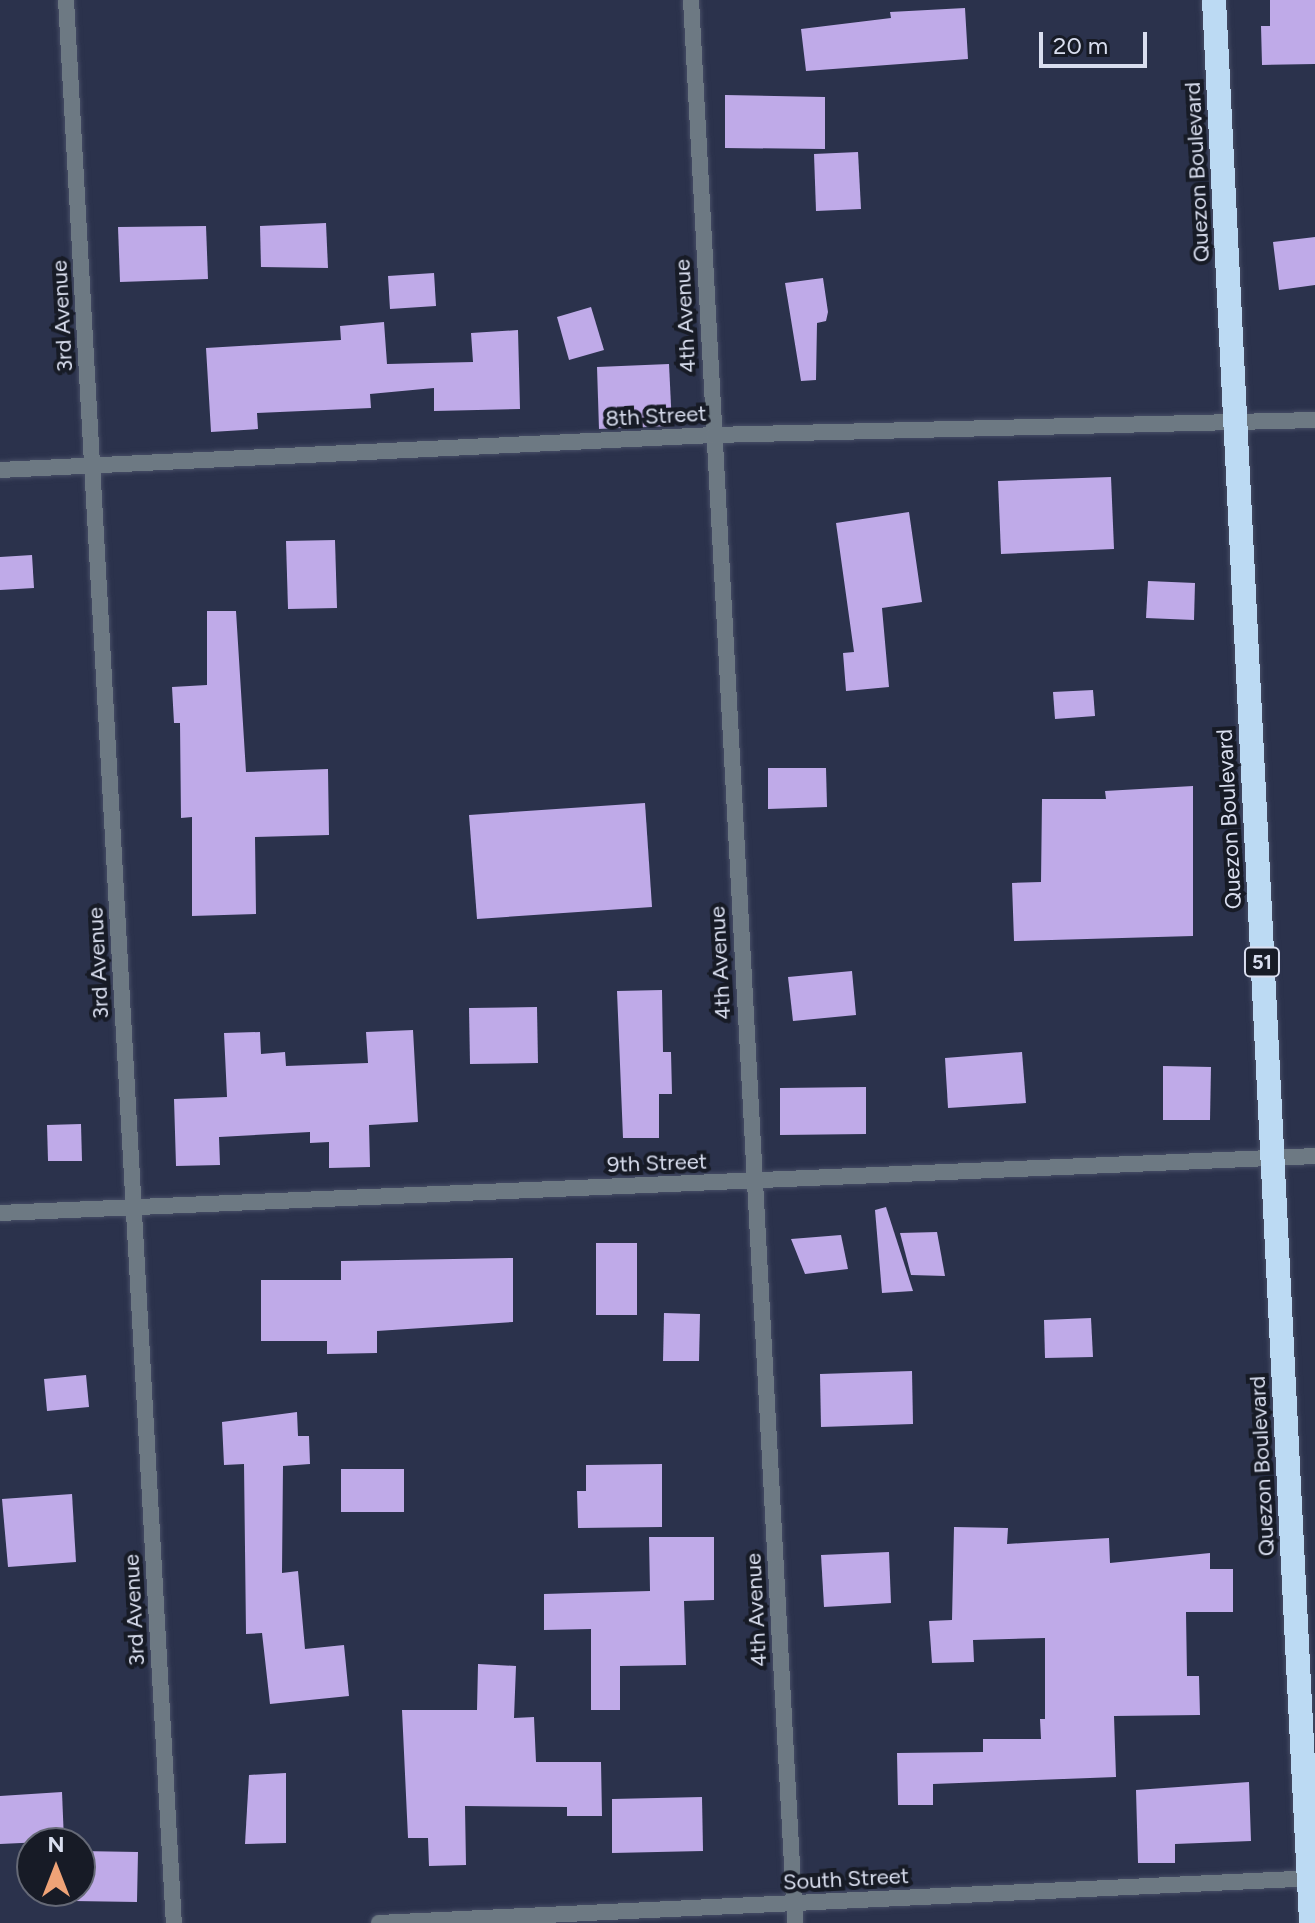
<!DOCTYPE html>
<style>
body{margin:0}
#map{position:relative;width:1315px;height:1923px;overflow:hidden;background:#2b324c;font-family:Figtree,sans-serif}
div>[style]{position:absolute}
.building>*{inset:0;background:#bfaae8}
.roads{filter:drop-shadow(0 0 2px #474e66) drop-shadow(0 0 2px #474e66)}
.street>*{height:16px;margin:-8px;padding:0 8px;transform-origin:8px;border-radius:8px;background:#6d7983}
.highway>*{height:24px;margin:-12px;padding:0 12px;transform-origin:12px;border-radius:12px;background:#bcdaf3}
span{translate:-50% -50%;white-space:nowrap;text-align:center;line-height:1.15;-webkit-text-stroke:8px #171b26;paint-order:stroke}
.shield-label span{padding:2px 6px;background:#171b26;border:2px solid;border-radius:6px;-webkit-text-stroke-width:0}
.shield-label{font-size:20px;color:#d9deef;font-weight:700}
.street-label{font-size:22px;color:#d9deef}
.north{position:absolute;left:16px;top:1827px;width:80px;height:80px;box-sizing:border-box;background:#171b26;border:2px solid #656976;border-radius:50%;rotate:0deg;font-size:22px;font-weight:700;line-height:32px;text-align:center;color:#d9deef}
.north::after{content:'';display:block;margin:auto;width:28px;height:36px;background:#efa377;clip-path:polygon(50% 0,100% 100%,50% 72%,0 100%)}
.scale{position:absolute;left:1039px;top:32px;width:108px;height:36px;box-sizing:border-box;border:4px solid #d9deef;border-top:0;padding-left:10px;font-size:24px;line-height:28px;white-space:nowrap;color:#d9deef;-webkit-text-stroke:6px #171b26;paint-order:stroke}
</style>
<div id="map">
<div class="building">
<div style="clip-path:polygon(1270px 0,1315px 0,1315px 64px,1262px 65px,1261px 26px,1270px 26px)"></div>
<div style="clip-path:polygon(965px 8px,968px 59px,806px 71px,801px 29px,891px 18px,890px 12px)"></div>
<div style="clip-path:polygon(725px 95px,825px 97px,825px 149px,725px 148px)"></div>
<div style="clip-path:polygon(858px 152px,861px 209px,816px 211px,814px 154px)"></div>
<div style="clip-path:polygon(326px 223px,328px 268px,261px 267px,260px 226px)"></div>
<div style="clip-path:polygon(206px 226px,208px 279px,120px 282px,118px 227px)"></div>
<div style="clip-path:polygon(1315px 237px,1315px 285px,1279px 290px,1273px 242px)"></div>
<div style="clip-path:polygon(434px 273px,436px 306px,390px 309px,388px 276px)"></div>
<div style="clip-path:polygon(823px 278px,828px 312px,826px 321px,817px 323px,816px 380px,801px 381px,785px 283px)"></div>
<div style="clip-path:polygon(591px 307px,604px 350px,569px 360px,557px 317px)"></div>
<div style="clip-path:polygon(384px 322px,387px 364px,473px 362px,471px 333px,518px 330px,520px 409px,434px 411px,434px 388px,370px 394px,371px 408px,257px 413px,258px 429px,211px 432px,206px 348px,341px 340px,340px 326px)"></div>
<div style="clip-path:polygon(669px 364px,672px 426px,599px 429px,597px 367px)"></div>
<div style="clip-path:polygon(1111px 477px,1114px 549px,1001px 554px,998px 481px)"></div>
<div style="clip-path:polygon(909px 512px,922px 602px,882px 608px,889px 687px,846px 691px,843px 653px,854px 652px,836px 523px)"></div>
<div style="clip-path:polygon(335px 540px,337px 608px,288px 609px,286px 541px)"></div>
<div style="clip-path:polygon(32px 555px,34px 588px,0 590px,0 557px)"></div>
<div style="clip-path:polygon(1148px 581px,1195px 583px,1194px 620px,1146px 618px)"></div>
<div style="clip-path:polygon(207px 611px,236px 611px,246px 772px,328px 769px,329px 835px,255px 837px,256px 914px,192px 916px,192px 817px,181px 818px,180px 723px,174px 723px,172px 687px,207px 685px)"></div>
<div style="clip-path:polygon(1093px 690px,1095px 716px,1055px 719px,1053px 692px)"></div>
<div style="clip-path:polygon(768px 768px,826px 768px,827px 807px,768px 809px)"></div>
<div style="clip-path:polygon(1193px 786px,1193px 936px,1014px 941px,1012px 883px,1041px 882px,1042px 799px,1106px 799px,1105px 791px)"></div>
<div style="clip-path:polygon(645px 803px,652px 907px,477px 919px,469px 815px)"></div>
<div style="clip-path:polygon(852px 971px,856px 1015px,793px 1021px,788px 977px)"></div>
<div style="clip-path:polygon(662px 990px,663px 1052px,671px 1052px,672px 1094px,659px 1094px,659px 1138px,623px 1138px,617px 991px)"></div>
<div style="clip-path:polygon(537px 1007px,538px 1063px,470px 1064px,469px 1008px)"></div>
<div style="clip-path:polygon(413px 1030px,418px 1122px,369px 1125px,370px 1167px,329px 1168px,329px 1142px,310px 1143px,310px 1132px,219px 1137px,220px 1165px,176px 1166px,174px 1099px,227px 1097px,224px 1033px,260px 1032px,261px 1054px,285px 1052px,286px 1066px,368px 1063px,366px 1032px)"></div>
<div style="clip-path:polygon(1022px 1052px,1026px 1103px,948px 1108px,945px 1058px)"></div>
<div style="clip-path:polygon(1163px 1066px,1211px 1067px,1210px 1120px,1163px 1120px)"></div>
<div style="clip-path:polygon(866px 1087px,866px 1134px,780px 1135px,780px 1088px)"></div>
<div style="clip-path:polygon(81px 1124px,82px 1161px,48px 1161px,47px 1125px)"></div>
<div style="clip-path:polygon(886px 1207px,913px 1291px,882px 1293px,875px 1210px)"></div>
<div style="clip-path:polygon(937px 1232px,945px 1276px,911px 1275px,900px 1233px)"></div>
<div style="clip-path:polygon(841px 1235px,848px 1269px,805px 1274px,791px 1239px)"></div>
<div style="clip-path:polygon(596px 1243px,637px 1243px,637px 1315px,596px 1315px)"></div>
<div style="clip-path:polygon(513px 1258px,513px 1322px,377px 1331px,377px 1353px,327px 1354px,327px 1341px,261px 1341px,261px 1280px,341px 1280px,341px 1261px)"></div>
<div style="clip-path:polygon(664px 1313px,700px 1314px,699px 1361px,663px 1361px)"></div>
<div style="clip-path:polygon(1091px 1318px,1093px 1357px,1045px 1358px,1044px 1320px)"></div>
<div style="clip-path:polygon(912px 1371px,913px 1424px,821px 1427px,820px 1374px)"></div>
<div style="clip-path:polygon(86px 1375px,89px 1407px,47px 1411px,44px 1379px)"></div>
<div style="clip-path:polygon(297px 1412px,298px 1436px,309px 1436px,310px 1464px,283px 1466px,282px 1573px,298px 1571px,305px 1649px,344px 1645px,349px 1696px,270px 1704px,262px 1633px,246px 1634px,244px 1464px,224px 1465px,222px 1422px)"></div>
<div style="clip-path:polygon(662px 1464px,662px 1527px,578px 1528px,577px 1491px,586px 1491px,586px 1465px)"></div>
<div style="clip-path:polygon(341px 1469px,404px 1469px,404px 1512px,341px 1512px)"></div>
<div style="clip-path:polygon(72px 1494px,76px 1562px,8px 1567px,2px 1499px)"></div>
<div style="clip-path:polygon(954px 1527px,1008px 1528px,1007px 1544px,1109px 1538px,1110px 1563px,1210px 1553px,1210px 1569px,1233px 1569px,1233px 1612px,1186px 1612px,1187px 1676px,1199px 1676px,1200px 1715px,1114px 1716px,1116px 1777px,933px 1784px,933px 1805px,898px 1805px,897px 1753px,983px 1752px,983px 1739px,1041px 1739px,1040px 1719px,1045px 1719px,1045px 1638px,973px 1640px,974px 1662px,932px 1663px,929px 1621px,952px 1620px)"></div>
<div style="clip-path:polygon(649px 1537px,714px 1537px,714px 1600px,684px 1601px,686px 1665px,620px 1666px,620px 1710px,591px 1710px,591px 1629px,544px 1630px,544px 1594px,650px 1591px)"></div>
<div style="clip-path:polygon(889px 1552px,891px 1603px,824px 1607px,821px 1555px)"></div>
<div style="clip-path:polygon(478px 1664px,516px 1666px,514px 1718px,534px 1717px,536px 1762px,601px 1762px,602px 1816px,567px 1816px,567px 1807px,465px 1806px,466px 1865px,429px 1866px,428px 1838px,408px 1838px,402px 1710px,477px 1710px)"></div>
<div style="clip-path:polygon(286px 1773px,286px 1843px,245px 1844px,249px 1775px)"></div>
<div style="clip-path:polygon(1249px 1782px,1251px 1841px,1175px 1844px,1175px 1863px,1138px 1863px,1136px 1790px)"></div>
<div style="clip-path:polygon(62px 1792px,64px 1841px,0 1844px,0 1796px)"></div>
<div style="clip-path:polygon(702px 1797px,703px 1851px,612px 1853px,612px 1799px)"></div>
<div style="clip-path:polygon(80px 1851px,138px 1852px,137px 1902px,73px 1901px,73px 1891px,80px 1891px)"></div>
</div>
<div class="roads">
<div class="street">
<div style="left:66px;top:0;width:1926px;rotate:86.79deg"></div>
<div style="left:691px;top:0;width:1926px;rotate:86.9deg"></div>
<div style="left:0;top:470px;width:715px;rotate:-2.81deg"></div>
<div style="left:714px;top:435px;width:601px;rotate:-1.43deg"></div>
<div style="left:0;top:1213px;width:1316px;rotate:-2.48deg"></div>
<div style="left:379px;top:1923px;width:937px;rotate:-2.75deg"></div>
</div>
<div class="highway">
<div style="left:1214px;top:0;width:1925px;rotate:87.11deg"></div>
</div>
</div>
<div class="shield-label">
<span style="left:1262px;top:962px">51</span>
</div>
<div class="street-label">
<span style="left:1197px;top:172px;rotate:-93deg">Quezon Boulevard</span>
<span style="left:62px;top:316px;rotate:-93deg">3rd Avenue</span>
<span style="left:685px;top:316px;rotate:-93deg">4th Avenue</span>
<span style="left:656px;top:416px;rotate:-3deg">8th Street</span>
<span style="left:1229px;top:819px;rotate:-93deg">Quezon Boulevard</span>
<span style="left:98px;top:963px;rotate:-93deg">3rd Avenue</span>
<span style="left:720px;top:963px;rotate:-93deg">4th Avenue</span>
<span style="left:657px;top:1163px;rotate:-2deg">9th Street</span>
<span style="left:1262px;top:1466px;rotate:-93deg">Quezon Boulevard</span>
<span style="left:134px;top:1610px;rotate:-93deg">3rd Avenue</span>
<span style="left:756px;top:1610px;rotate:-93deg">4th Avenue</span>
<span style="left:846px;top:1879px;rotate:-3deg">South Street</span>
</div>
<div class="north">N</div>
<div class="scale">20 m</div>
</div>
